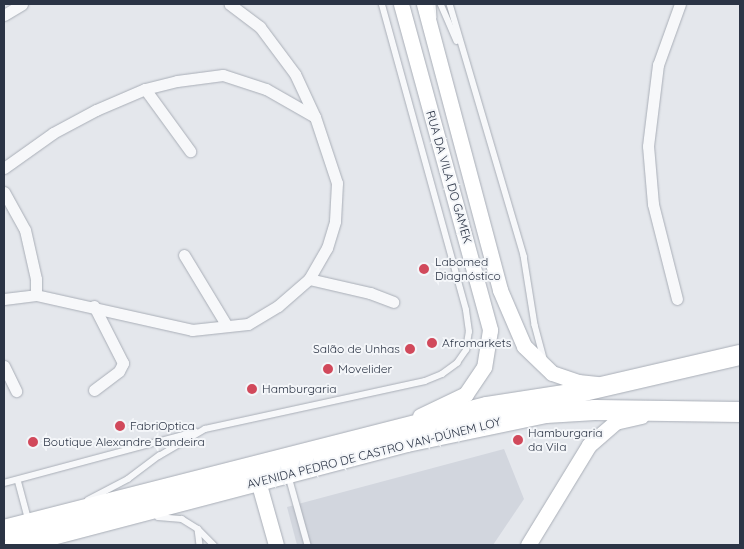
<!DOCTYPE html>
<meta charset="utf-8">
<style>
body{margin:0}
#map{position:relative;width:744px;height:549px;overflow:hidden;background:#e4e7ec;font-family:Quicksand,sans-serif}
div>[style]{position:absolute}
.built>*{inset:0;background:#d2d6de}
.roads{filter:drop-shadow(0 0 1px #a9aeb7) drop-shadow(0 0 1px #a9aeb7)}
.lane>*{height:5.5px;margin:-2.75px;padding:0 2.75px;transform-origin:2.75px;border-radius:2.75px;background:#f7f8fa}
.street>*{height:11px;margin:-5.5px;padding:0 5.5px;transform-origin:5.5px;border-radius:5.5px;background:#f7f8fa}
.secondary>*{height:15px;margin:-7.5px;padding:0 7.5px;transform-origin:7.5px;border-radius:7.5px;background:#fff}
.highway>*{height:20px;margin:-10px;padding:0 10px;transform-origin:10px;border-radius:10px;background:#fff}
.dots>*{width:14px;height:14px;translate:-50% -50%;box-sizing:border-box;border:2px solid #f4f6f9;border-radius:50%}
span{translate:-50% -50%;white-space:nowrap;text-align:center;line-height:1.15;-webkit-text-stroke:4px #f4f6f9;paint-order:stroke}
.street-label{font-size:12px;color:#2b3445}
.poi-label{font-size:12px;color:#2b3445}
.left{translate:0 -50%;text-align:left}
.right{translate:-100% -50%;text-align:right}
.frame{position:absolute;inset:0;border:5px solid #2b3445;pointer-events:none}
</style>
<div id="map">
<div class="built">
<div style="clip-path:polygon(504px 449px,524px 499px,493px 545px,297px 545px,287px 507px)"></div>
</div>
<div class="roads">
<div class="lane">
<div style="left:433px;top:4px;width:13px;rotate:86deg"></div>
<div style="left:441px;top:4px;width:40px;rotate:66.6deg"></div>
<div style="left:450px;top:4px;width:263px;rotate:73.6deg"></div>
<div style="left:524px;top:256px;width:70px;rotate:80.9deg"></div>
<div style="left:535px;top:325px;width:34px;rotate:75deg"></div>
<div style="left:289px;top:477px;width:71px;rotate:74.4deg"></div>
<div style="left:18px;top:480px;width:42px;rotate:75deg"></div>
<div style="left:4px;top:483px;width:198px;rotate:-15deg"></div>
<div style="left:88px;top:500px;width:45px;rotate:-27.7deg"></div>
<div style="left:128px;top:479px;width:39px;rotate:-37deg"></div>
<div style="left:159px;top:456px;width:53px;rotate:-30.4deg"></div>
<div style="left:205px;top:429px;width:225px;rotate:-12.3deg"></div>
<div style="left:425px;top:381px;width:18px;rotate:-22deg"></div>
<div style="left:442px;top:374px;width:19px;rotate:-36deg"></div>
<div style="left:457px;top:363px;width:16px;rotate:-55deg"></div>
<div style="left:466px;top:350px;width:18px;rotate:-81deg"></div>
<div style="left:469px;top:332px;width:22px;rotate:-98deg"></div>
<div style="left:466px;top:310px;width:317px;rotate:-105.4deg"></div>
<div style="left:158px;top:517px;width:24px;rotate:5deg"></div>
<div style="left:182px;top:519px;width:19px;rotate:32deg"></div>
<div style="left:198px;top:529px;width:23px;rotate:45deg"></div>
<div style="left:198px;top:529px;width:16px;rotate:83deg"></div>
</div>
<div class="street">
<div style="left:4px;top:15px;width:21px;rotate:-31deg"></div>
<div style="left:145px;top:89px;width:77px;rotate:54deg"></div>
<div style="left:4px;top:168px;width:60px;rotate:-35.5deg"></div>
<div style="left:53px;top:133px;width:49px;rotate:-28.1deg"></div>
<div style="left:96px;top:110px;width:53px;rotate:-23.2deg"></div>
<div style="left:145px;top:89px;width:33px;rotate:-14deg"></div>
<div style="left:177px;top:81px;width:46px;rotate:-7.4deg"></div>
<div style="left:223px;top:75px;width:45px;rotate:18deg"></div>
<div style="left:266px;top:89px;width:56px;rotate:29.7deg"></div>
<div style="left:4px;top:192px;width:43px;rotate:61.1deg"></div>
<div style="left:25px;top:230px;width:50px;rotate:77.3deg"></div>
<div style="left:36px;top:279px;width:16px;rotate:90deg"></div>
<div style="left:184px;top:255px;width:83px;rotate:58.8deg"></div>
<div style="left:309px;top:279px;width:63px;rotate:12.9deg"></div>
<div style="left:370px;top:293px;width:25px;rotate:21deg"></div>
<div style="left:4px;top:299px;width:32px;rotate:-7deg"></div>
<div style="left:36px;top:295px;width:160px;rotate:12.6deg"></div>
<div style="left:192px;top:330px;width:56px;rotate:-6.1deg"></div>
<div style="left:248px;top:324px;width:35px;rotate:-31deg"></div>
<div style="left:278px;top:306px;width:41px;rotate:-41.1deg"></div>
<div style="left:309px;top:279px;width:36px;rotate:-60deg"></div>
<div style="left:327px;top:248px;width:28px;rotate:-73deg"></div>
<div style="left:335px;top:221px;width:38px;rotate:-87deg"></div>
<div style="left:337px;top:183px;width:70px;rotate:-108.4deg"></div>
<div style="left:315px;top:117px;width:47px;rotate:-114.9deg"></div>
<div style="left:295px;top:74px;width:59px;rotate:-126.7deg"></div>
<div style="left:260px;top:27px;width:38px;rotate:-143deg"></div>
<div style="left:677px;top:299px;width:98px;rotate:-104.2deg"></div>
<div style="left:653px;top:204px;width:58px;rotate:-94.9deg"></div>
<div style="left:648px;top:146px;width:82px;rotate:-83deg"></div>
<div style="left:658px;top:65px;width:65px;rotate:-70.2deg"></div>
<div style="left:4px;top:366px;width:28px;rotate:64deg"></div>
<div style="left:94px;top:390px;width:31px;rotate:-37deg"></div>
<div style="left:119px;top:371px;width:9px;rotate:-63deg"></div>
<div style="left:123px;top:363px;width:64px;rotate:-117deg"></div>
</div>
<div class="secondary">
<div style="left:401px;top:4px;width:338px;rotate:74.7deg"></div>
<div style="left:490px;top:330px;width:37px;rotate:99deg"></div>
<div style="left:484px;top:367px;width:32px;rotate:124deg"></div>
<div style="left:466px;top:394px;width:51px;rotate:154.4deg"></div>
<div style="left:424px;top:4px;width:296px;rotate:75.1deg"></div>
<div style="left:500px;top:290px;width:61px;rotate:66.8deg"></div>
<div style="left:524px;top:346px;width:39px;rotate:44deg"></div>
<div style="left:552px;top:373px;width:28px;rotate:19deg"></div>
<div style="left:578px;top:382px;width:19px;rotate:6deg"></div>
<div style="left:258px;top:481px;width:66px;rotate:74.3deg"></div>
<div style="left:528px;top:545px;width:117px;rotate:-58.6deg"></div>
<div style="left:589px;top:445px;width:35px;rotate:-41deg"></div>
<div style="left:615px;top:422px;width:27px;rotate:-13deg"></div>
</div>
<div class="highway">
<div style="left:4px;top:530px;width:498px;rotate:-14.3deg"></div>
<div style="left:487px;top:407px;width:85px;rotate:-8.8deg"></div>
<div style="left:571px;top:394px;width:173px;rotate:-13deg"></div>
<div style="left:14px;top:545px;width:406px;rotate:-14.7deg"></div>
<div style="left:407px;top:442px;width:142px;rotate:-11.8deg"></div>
<div style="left:546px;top:413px;width:49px;rotate:-3.5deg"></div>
<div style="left:595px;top:410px;width:145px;rotate:0.8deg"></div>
</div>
</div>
<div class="dots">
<div style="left:424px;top:269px;background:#d1495b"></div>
<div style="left:432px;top:343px;background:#d1495b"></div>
<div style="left:410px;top:349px;background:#d1495b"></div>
<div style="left:328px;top:369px;background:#d1495b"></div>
<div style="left:252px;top:389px;background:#d1495b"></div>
<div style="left:120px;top:426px;background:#d1495b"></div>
<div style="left:518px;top:440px;background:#d1495b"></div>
<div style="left:33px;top:442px;background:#d1495b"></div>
</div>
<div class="street-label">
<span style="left:449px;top:177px;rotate:74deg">RUA DA VILA DO GAMEK</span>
<span style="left:374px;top:453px;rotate:-14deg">AVENIDA PEDRO DE CASTRO VAN-DÚNEM LOY</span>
</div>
<div class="poi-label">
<span class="left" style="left:435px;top:269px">Labomed<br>Diagnóstico</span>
<span class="left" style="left:442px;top:343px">Afromarkets</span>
<span class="right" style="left:400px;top:349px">Salão de Unhas</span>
<span class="left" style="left:338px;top:369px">Movelider</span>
<span class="left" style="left:262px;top:389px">Hamburgaria</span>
<span class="left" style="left:130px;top:426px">FabriOptica</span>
<span class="left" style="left:528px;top:440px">Hamburgaria<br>da Vila</span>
<span class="left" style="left:43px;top:442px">Boutique Alexandre Bandeira</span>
</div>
<div class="frame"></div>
</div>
